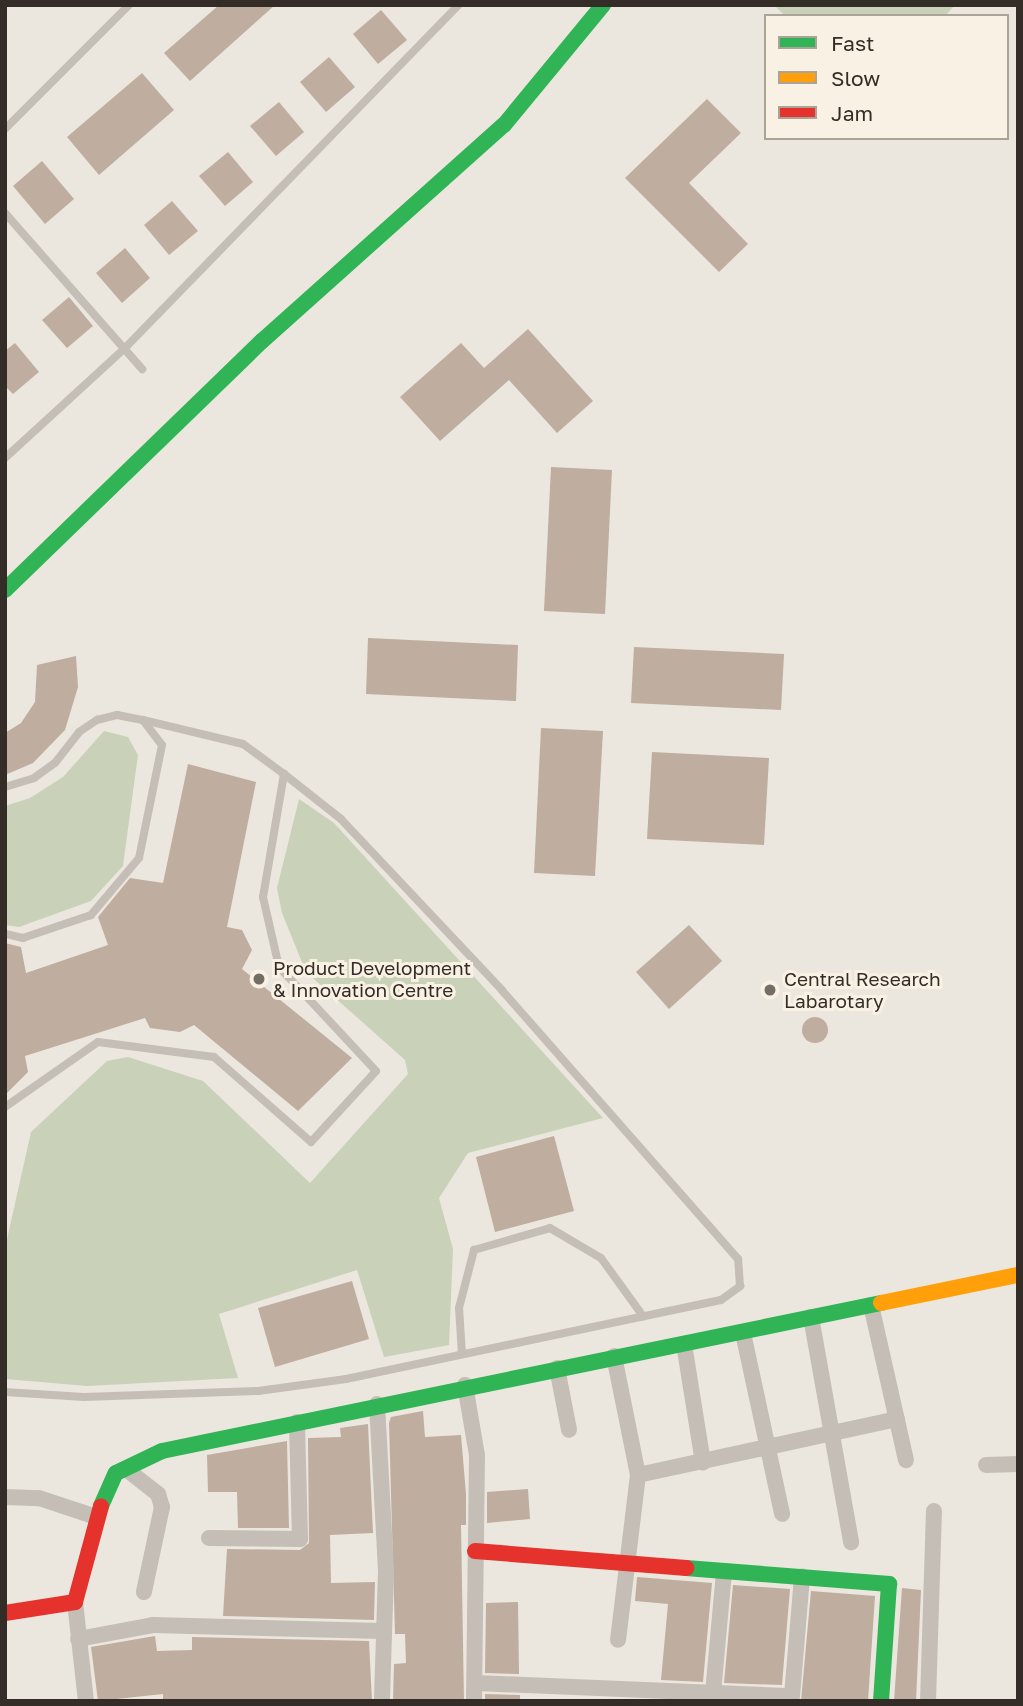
<!DOCTYPE html>
<style>
body{margin:0}
#map{position:relative;width:1023px;height:1706px;overflow:hidden;background:#ebe7de;font-family:"Golos Text",sans-serif}
div>[style]{position:absolute}
.green>*{inset:0;background:#c9d2b8}
.building>*{inset:0;background:#bfad9f}
.round{border-radius:50%}
.lane>*{height:8px;margin:-4px;padding:0 4px;transform-origin:4px;border-radius:4px;background:#c4beb7}
.street>*{height:16px;margin:-8px;padding:0 8px;transform-origin:8px;border-radius:8px;background:#c4beb7}
.fast>*{height:16px;margin:-8px;padding:0 8px;transform-origin:8px;border-radius:8px;background:#30b455}
.slow>*{height:16px;margin:-8px;padding:0 8px;transform-origin:8px;border-radius:8px;background:#ff9f0a}
.jam>*{height:16px;margin:-8px;padding:0 8px;transform-origin:8px;border-radius:8px;background:#e5322d}
.dots>*{width:19px;height:19px;translate:-50% -50%;box-sizing:border-box;border:4px solid #f9f2e4;border-radius:50%}
span{translate:-50% -50%;white-space:nowrap;text-align:center;line-height:1.15;-webkit-text-stroke:6px #f9f2e4;paint-order:stroke}
.poi-label{font-size:19px;color:#342c26}
.left{translate:0 -50%;text-align:left}
.frame{position:absolute;inset:0;border:7px solid #342c26;pointer-events:none}
.legend{position:absolute;left:764px;top:14px;width:245px;height:126px;box-sizing:border-box;background:#f9f2e4;border:2px solid #aaa398;margin:0;padding:9px 12px;list-style:none;font-size:21px;color:#342c26}
.legend li{display:flex;align-items:center;gap:14px;height:35px}
.legend b{width:35px;border:2px solid #aaa398}
</style>
<div id="map">
<div class="green">
<div style="clip-path:polygon(774px 5px,955px 5px,945px 16px,785px 16px)"></div>
<div style="clip-path:polygon(104px 731px,128px 737px,138px 755px,123px 866px,91px 901px,19px 927px,5px 925px,5px 806px,30px 798px,63px 777px)"></div>
<div style="clip-path:polygon(299px 799px,334px 823px,603px 1118px,468px 1153px,439px 1198px,453px 1249px,449px 1345px,384px 1357px,357px 1270px,219px 1314px,238px 1378px,87px 1386px,5px 1379px,5px 1248px,31px 1132px,107px 1061px,128px 1057px,203px 1081px,310px 1183px,408px 1074px,405px 1060px,306px 972px,282px 913px,277px 888px)"></div>
</div>
<div class="building">
<div style="clip-path:polygon(219px 5px,275px 5px,190px 81px,164px 53px)"></div>
<div style="clip-path:polygon(381px 10px,407px 40px,378px 64px,353px 34px)"></div>
<div style="clip-path:polygon(329px 57px,355px 87px,326px 112px,300px 82px)"></div>
<div style="clip-path:polygon(142px 73px,174px 110px,99px 175px,67px 137px)"></div>
<div style="clip-path:polygon(707px 99px,741px 133px,689px 183px,748px 244px,719px 272px,625px 178px)"></div>
<div style="clip-path:polygon(279px 102px,304px 132px,276px 156px,250px 126px)"></div>
<div style="clip-path:polygon(228px 152px,253px 182px,225px 206px,199px 176px)"></div>
<div style="clip-path:polygon(42px 161px,74px 199px,45px 224px,13px 186px)"></div>
<div style="clip-path:polygon(172px 201px,198px 231px,169px 255px,144px 225px)"></div>
<div style="clip-path:polygon(125px 248px,150px 278px,122px 303px,96px 273px)"></div>
<div style="clip-path:polygon(69px 297px,93px 326px,67px 348px,42px 320px)"></div>
<div style="clip-path:polygon(528px 329px,593px 401px,557px 433px,509px 380px,440px 441px,400px 397px,461px 343px,484px 368px)"></div>
<div style="clip-path:polygon(15px 343px,39px 372px,13px 394px,5px 386px,5px 351px)"></div>
<div style="clip-path:polygon(551px 467px,612px 470px,605px 614px,544px 611px)"></div>
<div style="clip-path:polygon(368px 638px,518px 645px,516px 701px,366px 694px)"></div>
<div style="clip-path:polygon(634px 647px,784px 654px,781px 710px,631px 703px)"></div>
<div style="clip-path:polygon(76px 656px,78px 687px,65px 730px,33px 763px,5px 775px,5px 733px,21px 723px,35px 702px,37px 665px)"></div>
<div style="clip-path:polygon(541px 728px,603px 731px,595px 876px,534px 873px)"></div>
<div style="clip-path:polygon(652px 752px,769px 758px,764px 845px,647px 839px)"></div>
<div style="clip-path:polygon(188px 764px,256px 782px,227px 927px,242px 930px,252px 950px,242px 969px,352px 1058px,298px 1111px,194px 1025px,180px 1032px,150px 1028px,145px 1018px,25px 1056px,28px 1072px,5px 1095px,5px 943px,21px 947px,26px 973px,108px 945px,98px 917px,130px 878px,163px 883px)"></div>
<div style="clip-path:polygon(689px 925px,722px 961px,669px 1009px,636px 972px)"></div>
<div class="round" style="left:802px;top:1017px;width:26px;height:26px"></div>
<div style="clip-path:polygon(554px 1136px,574px 1211px,495px 1232px,476px 1157px)"></div>
<div style="clip-path:polygon(352px 1281px,369px 1339px,275px 1367px,258px 1308px)"></div>
<div style="clip-path:polygon(423px 1411px,425px 1437px,461px 1435px,466px 1494px,466px 1525px,461px 1525px,464px 1701px,393px 1701px,394px 1664px,406px 1663px,405px 1634px,395px 1634px,389px 1423px,391px 1417px)"></div>
<div style="clip-path:polygon(368px 1424px,373px 1533px,330px 1535px,331px 1583px,375px 1582px,374px 1620px,223px 1616px,227px 1549px,300px 1550px,309px 1543px,308px 1438px,341px 1437px,340px 1428px)"></div>
<div style="clip-path:polygon(287px 1441px,289px 1528px,238px 1528px,237px 1492px,208px 1492px,207px 1455px)"></div>
<div style="clip-path:polygon(528px 1489px,530px 1519px,487px 1523px,487px 1492px)"></div>
<div style="clip-path:polygon(637px 1577px,712px 1583px,703px 1682px,661px 1680px,668px 1604px,635px 1601px)"></div>
<div style="clip-path:polygon(733px 1585px,790px 1589px,782px 1685px,724px 1683px)"></div>
<div style="clip-path:polygon(902px 1588px,921px 1590px,916px 1701px,894px 1701px)"></div>
<div style="clip-path:polygon(811px 1591px,875px 1596px,868px 1701px,801px 1701px)"></div>
<div style="clip-path:polygon(518px 1602px,519px 1674px,485px 1673px,486px 1603px)"></div>
<div style="clip-path:polygon(155px 1636px,157px 1651px,192px 1650px,192px 1637px,369px 1641px,372px 1701px,163px 1701px,163px 1694px,98px 1701px,91px 1647px)"></div>
<div style="clip-path:polygon(485px 1694px,520px 1695px,520px 1701px,485px 1701px)"></div>
</div>
<div class="lane">
<div style="left:5px;top:129px;width:175px;rotate:-45deg"></div>
<div style="left:5px;top:213px;width:208px;rotate:48.7deg"></div>
<div style="left:5px;top:458px;width:163px;rotate:-42.5deg"></div>
<div style="left:125px;top:348px;width:478px;rotate:-45.8deg"></div>
<div style="left:5px;top:787px;width:30px;rotate:-17deg"></div>
<div style="left:34px;top:778px;width:26px;rotate:-36deg"></div>
<div style="left:55px;top:763px;width:39px;rotate:-52deg"></div>
<div style="left:79px;top:732px;width:22px;rotate:-34deg"></div>
<div style="left:97px;top:720px;width:21px;rotate:-14deg"></div>
<div style="left:117px;top:715px;width:26px;rotate:11deg"></div>
<div style="left:143px;top:720px;width:31px;rotate:53deg"></div>
<div style="left:162px;top:745px;width:115px;rotate:101.5deg"></div>
<div style="left:139px;top:858px;width:75px;rotate:130.1deg"></div>
<div style="left:91px;top:915px;width:72px;rotate:161.3deg"></div>
<div style="left:23px;top:938px;width:18px;rotate:-167deg"></div>
<div style="left:5px;top:1107px;width:113px;rotate:-35deg"></div>
<div style="left:98px;top:1042px;width:117px;rotate:7.4deg"></div>
<div style="left:214px;top:1057px;width:129px;rotate:41.2deg"></div>
<div style="left:311px;top:1142px;width:96px;rotate:-47.5deg"></div>
<div style="left:376px;top:1071px;width:142px;rotate:-133deg"></div>
<div style="left:279px;top:967px;width:72px;rotate:-102.9deg"></div>
<div style="left:263px;top:897px;width:125px;rotate:-80.3deg"></div>
<div style="left:284px;top:774px;width:51px;rotate:-143.8deg"></div>
<div style="left:243px;top:744px;width:103px;rotate:-166.5deg"></div>
<div style="left:462px;top:1354px;width:46px;rotate:-93.7deg"></div>
<div style="left:459px;top:1308px;width:60px;rotate:-75.5deg"></div>
<div style="left:474px;top:1250px;width:79px;rotate:-16.1deg"></div>
<div style="left:550px;top:1228px;width:59px;rotate:30.5deg"></div>
<div style="left:601px;top:1258px;width:72px;rotate:54.1deg"></div>
<div style="left:5px;top:1392px;width:79px;rotate:3.6deg"></div>
<div style="left:84px;top:1397px;width:174px;rotate:-2deg"></div>
<div style="left:258px;top:1391px;width:89px;rotate:-7.8deg"></div>
<div style="left:346px;top:1379px;width:383px;rotate:-11.9deg"></div>
<div style="left:721px;top:1300px;width:24px;rotate:-36deg"></div>
<div style="left:740px;top:1286px;width:27px;rotate:-94deg"></div>
<div style="left:738px;top:1259px;width:358px;rotate:-131.3deg"></div>
<div style="left:502px;top:990px;width:235px;rotate:-133.3deg"></div>
<div style="left:341px;top:819px;width:73px;rotate:-141.7deg"></div>
</div>
<div class="street">
<div style="left:871px;top:1305px;width:159px;rotate:77.3deg"></div>
<div style="left:811px;top:1317px;width:229px;rotate:79.9deg"></div>
<div style="left:743px;top:1333px;width:185px;rotate:77.8deg"></div>
<div style="left:684px;top:1344px;width:120px;rotate:80.9deg"></div>
<div style="left:614px;top:1356px;width:121px;rotate:78.6deg"></div>
<div style="left:638px;top:1475px;width:166px;rotate:96.9deg"></div>
<div style="left:557px;top:1368px;width:63px;rotate:79deg"></div>
<div style="left:465px;top:1385px;width:71px;rotate:80.3deg"></div>
<div style="left:477px;top:1455px;width:246px;rotate:90.7deg"></div>
<div style="left:377px;top:1404px;width:167px;rotate:86.9deg"></div>
<div style="left:386px;top:1571px;width:130px;rotate:91.8deg"></div>
<div style="left:986px;top:1465px;width:32px;rotate:-2deg"></div>
<div style="left:126px;top:1469px;width:41px;rotate:38deg"></div>
<div style="left:158px;top:1494px;width:14px;rotate:73deg"></div>
<div style="left:162px;top:1507px;width:87px;rotate:102deg"></div>
<div style="left:638px;top:1475px;width:265px;rotate:-12.2deg"></div>
<div style="left:5px;top:1497px;width:34px;rotate:2deg"></div>
<div style="left:39px;top:1498px;width:60px;rotate:18.4deg"></div>
<div style="left:209px;top:1538px;width:91px;rotate:0.6deg"></div>
<div style="left:300px;top:1539px;width:117px;rotate:-91.5deg"></div>
<div style="left:75px;top:1602px;width:100px;rotate:83.7deg"></div>
<div style="left:78px;top:1639px;width:76px;rotate:-10.6deg"></div>
<div style="left:153px;top:1625px;width:229px;rotate:1.5deg"></div>
<div style="left:476px;top:1683px;width:316px;rotate:2.4deg"></div>
<div style="left:792px;top:1696px;width:120px;rotate:-85.2deg"></div>
<div style="left:713px;top:1693px;width:122px;rotate:-84.8deg"></div>
<div style="left:928px;top:1701px;width:190px;rotate:-88.2deg"></div>
</div>
<div class="fast">
<div style="left:5px;top:590px;width:358px;rotate:-44.1deg"></div>
<div style="left:262px;top:341px;width:324px;rotate:-41.8deg"></div>
<div style="left:504px;top:125px;width:156px;rotate:-50.5deg"></div>
<div style="left:101px;top:1506px;width:36px;rotate:-66deg"></div>
<div style="left:116px;top:1473px;width:51px;rotate:-25.6deg"></div>
<div style="left:162px;top:1451px;width:734px;rotate:-11.63deg"></div>
<div style="left:686px;top:1568px;width:204px;rotate:4.5deg"></div>
<div style="left:889px;top:1584px;width:117px;rotate:93.9deg"></div>
</div>
<div class="slow">
<div style="left:881px;top:1303px;width:140px;rotate:-11.6deg"></div>
</div>
<div class="jam">
<div style="left:475px;top:1551px;width:212px;rotate:4.6deg"></div>
<div style="left:5px;top:1613px;width:71px;rotate:-8.9deg"></div>
<div style="left:75px;top:1602px;width:99px;rotate:-74.8deg"></div>
</div>
<div class="dots">
<div style="left:259px;top:979px;background:#746d66"></div>
<div style="left:770px;top:990px;background:#746d66"></div>
</div>
<div class="poi-label">
<span class="left" style="left:273px;top:979px">Product Development<br>&amp; Innovation Centre</span>
<span class="left" style="left:784px;top:990px">Central Research<br>Labarotary</span>
</div>
<div class="frame"></div>
<ul class="legend">
<li><b style="height:9px;background:#30b455"></b>Fast</li>
<li><b style="height:9px;background:#ff9f0a"></b>Slow</li>
<li><b style="height:9px;background:#e5322d"></b>Jam</li>
</ul>
</div>
